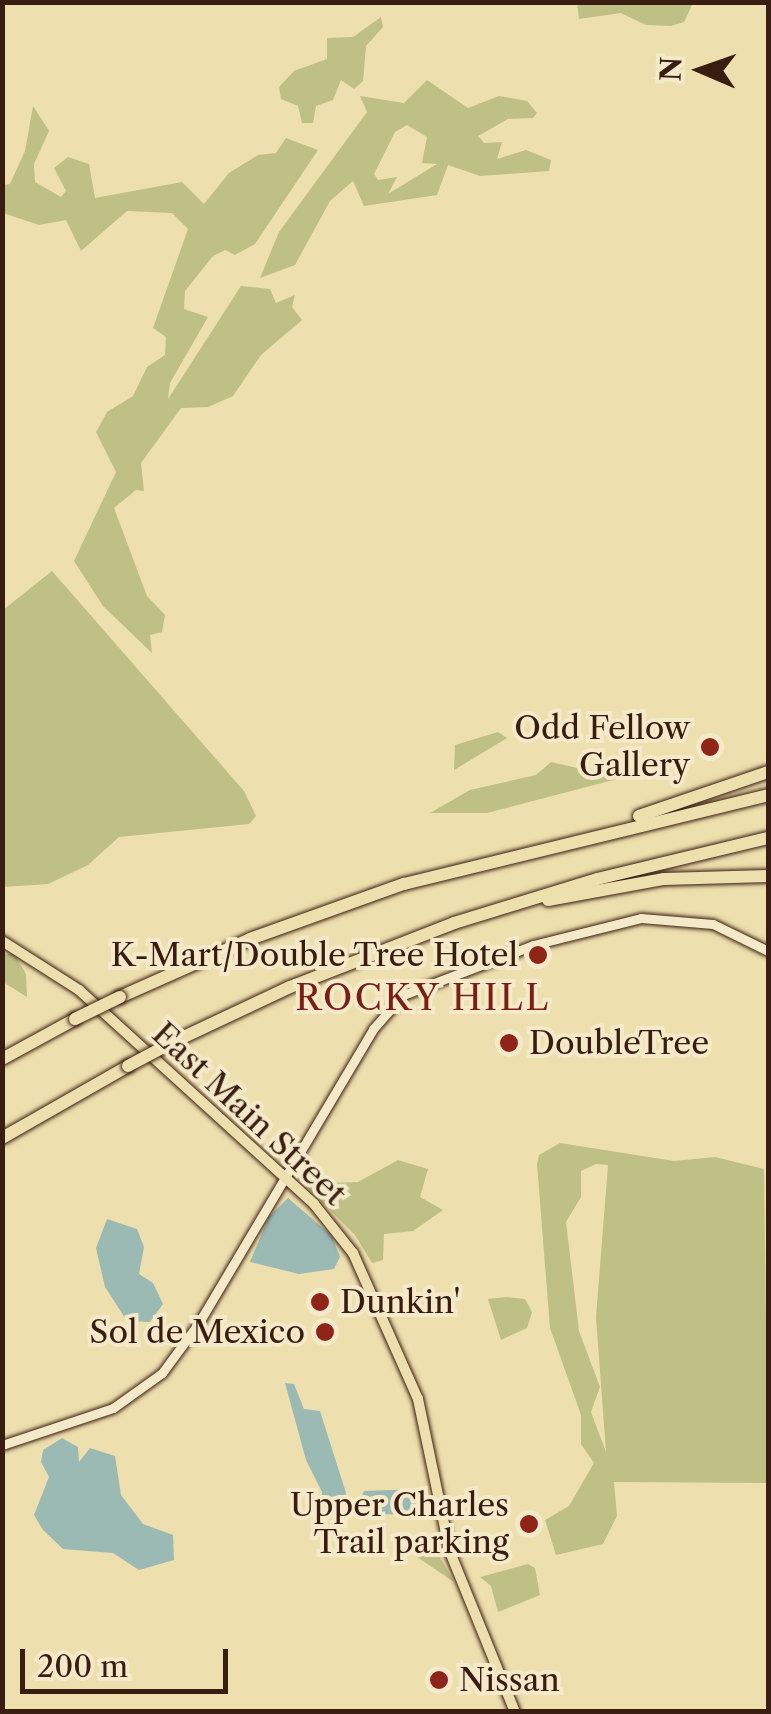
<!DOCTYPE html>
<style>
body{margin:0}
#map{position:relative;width:771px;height:1714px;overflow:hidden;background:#eedfae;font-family:"Libre Caslon Text",serif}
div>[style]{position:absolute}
.green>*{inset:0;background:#bec086}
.water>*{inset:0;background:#9cbab4}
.roads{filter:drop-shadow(0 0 2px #391d10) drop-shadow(0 0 2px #391d10)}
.secondary>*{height:9px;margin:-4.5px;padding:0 4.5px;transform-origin:4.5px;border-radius:4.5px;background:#f4eaca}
.primary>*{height:10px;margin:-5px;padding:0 5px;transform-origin:5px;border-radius:5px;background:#eedfae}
.highway>*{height:12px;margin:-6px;padding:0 6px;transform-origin:6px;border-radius:6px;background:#eedfae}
.bridges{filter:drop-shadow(0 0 2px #391d10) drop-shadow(0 0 2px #391d10)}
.highway-bridge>*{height:12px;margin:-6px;padding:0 6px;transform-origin:6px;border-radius:6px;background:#eedfae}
.dots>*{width:28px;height:28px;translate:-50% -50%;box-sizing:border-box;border:5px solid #f4eaca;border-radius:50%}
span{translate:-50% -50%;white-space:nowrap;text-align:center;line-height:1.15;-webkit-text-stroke:8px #f4eaca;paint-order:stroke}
.poi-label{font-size:32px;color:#391d10}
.right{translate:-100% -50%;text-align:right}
.left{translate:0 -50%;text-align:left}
.street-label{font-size:32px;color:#391d10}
.neighbourhood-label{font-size:35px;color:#7a1f14;letter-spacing:2.5px}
.frame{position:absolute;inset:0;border:5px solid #391d10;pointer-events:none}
.north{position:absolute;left:651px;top:20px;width:100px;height:100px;-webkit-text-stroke:8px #f4eaca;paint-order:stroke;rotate:272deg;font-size:28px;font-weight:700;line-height:40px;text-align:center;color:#391d10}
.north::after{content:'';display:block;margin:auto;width:35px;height:45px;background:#391d10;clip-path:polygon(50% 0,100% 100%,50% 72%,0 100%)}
.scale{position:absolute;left:20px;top:1649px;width:208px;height:45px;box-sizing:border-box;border:5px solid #391d10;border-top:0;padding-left:12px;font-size:30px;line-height:35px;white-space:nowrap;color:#391d10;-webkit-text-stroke:8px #f4eaca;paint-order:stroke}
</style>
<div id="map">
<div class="green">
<div style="clip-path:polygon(577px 3px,577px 2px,693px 3px,684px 22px,671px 26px,646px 25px,621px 13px,579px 19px)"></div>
<div style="clip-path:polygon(381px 17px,383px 27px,366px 46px,363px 81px,354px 89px,341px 80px,333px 100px,316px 106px,313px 123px,302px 123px,298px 106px,281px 99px,279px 87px,294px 71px,327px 59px,327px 38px,353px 37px)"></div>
<div style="clip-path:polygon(evenodd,427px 80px,468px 108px,499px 96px,527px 101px,537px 113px,533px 118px,508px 119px,478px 136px,484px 143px,502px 142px,497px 159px,526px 150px,551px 160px,549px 171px,480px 176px,448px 165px,437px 195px,364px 206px,353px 181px,330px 201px,295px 265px,260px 278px,279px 232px,367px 112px,360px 96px,404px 103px,427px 80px,407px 125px,427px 137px,422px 163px,437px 164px,388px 194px,397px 177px,378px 180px,374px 174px,395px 132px,407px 125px)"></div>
<div style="clip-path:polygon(33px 106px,49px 131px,34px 164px,35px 182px,61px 197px,66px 191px,54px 168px,68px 157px,89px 164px,95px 198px,182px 182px,204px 204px,229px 173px,258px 155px,276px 153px,286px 138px,318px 150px,255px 244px,235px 255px,225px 250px,213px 256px,185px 291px,184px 309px,208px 317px,170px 383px,168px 399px,241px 286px,270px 289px,276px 303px,295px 295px,292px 307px,302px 320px,261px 355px,233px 396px,208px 407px,181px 408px,141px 463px,144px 491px,136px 490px,114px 508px,147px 596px,165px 615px,162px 632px,150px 635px,152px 653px,103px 606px,74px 561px,116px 472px,96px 432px,107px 412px,133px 396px,147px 367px,165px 355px,166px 337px,153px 328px,188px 229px,172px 213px,127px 211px,81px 251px,66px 220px,39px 225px,3px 213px,3px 185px,10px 184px,25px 151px)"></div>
<div style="clip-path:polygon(52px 571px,244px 791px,256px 816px,249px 824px,119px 837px,88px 865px,48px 884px,3px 887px,3px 610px)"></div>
<div style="clip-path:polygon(498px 732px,507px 738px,454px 770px,455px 745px)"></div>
<div style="clip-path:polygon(551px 762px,621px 778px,487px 813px,430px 813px,470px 790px,536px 775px)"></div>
<div style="clip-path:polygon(14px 953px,26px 974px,27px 997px,3px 982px,3px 955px)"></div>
<div style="clip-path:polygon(evenodd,560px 1143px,674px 1161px,715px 1157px,764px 1169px,768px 1483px,614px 1482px,617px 1516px,603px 1544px,556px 1555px,545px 1520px,569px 1506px,594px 1463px,581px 1444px,581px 1415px,550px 1328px,537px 1164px,539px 1155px,560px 1143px,596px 1164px,608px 1165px,596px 1317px,606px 1452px,591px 1412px,600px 1387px,579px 1331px,566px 1222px,581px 1197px,581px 1171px,596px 1164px)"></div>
<div style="clip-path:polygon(398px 1160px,428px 1169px,420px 1197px,443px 1210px,413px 1231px,384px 1234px,383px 1260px,372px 1263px,355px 1235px,304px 1184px,358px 1182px)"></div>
<div style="clip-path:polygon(506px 1297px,525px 1299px,532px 1312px,527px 1328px,501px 1340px,488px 1299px)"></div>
<div style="clip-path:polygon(417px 1545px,433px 1545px,454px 1582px,414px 1555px)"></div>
<div style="clip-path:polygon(528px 1564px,535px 1568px,540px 1595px,498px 1612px,491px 1586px,480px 1577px)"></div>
</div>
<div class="water">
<div style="clip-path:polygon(288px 1198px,332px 1236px,340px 1257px,334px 1269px,299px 1274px,250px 1262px,269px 1217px)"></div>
<div style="clip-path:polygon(107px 1219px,137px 1229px,144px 1247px,139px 1274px,153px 1283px,163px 1304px,150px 1322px,127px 1321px,105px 1287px,96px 1248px)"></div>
<div style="clip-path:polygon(285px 1383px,294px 1384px,304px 1409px,320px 1411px,346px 1493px,341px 1513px,320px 1508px,322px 1492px,306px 1460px)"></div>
<div style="clip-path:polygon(62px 1438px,78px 1447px,79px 1462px,90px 1448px,115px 1456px,121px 1495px,143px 1524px,173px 1535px,174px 1560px,139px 1570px,113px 1553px,63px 1549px,43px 1530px,34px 1515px,49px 1477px,41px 1462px,43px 1450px)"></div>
<div style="clip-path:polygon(418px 1489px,429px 1499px,421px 1515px,372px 1514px,358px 1505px,364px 1491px)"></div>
</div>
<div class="roads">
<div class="secondary">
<div style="left:2px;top:1445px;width:117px;rotate:-18.4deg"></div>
<div style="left:113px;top:1408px;width:60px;rotate:-35.5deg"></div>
<div style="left:162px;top:1373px;width:61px;rotate:-53.7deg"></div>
<div style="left:198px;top:1324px;width:343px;rotate:-59.3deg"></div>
<div style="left:373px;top:1029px;width:45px;rotate:-48.6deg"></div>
<div style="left:403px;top:995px;width:139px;rotate:-21deg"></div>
<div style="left:533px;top:945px;width:111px;rotate:-14deg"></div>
<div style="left:641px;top:918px;width:72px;rotate:4.8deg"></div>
<div style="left:713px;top:924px;width:61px;rotate:26.1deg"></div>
</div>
<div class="primary">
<div style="left:2px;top:941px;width:91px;rotate:32.5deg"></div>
<div style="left:79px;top:990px;width:318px;rotate:42.3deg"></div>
<div style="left:314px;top:1204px;width:63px;rotate:51.5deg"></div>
<div style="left:353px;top:1253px;width:160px;rotate:66deg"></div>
<div style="left:418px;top:1399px;width:156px;rotate:78.2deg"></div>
<div style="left:450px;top:1552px;width:173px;rotate:67.9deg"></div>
</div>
<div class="highway">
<div style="left:639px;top:816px;width:136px;rotate:-18.8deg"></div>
<div style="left:548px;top:900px;width:118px;rotate:-10.3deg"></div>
<div style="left:664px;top:879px;width:104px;rotate:-1.7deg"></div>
<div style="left:120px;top:997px;width:142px;rotate:-24deg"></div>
<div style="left:250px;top:939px;width:164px;rotate:-19.7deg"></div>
<div style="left:404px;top:884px;width:375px;rotate:-13.7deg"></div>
<div style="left:171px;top:1043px;width:132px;rotate:-25.2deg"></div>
<div style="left:290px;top:987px;width:176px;rotate:-21.3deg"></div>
<div style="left:454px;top:923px;width:150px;rotate:-17.1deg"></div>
<div style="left:597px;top:879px;width:176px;rotate:-13.5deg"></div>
<div style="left:2px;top:1059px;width:83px;rotate:-28.7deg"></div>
<div style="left:2px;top:1138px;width:145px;rotate:-29.7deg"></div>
</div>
</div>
<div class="bridges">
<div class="highway-bridge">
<div style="left:75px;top:1019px;width:50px;rotate:-26.1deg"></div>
<div style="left:128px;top:1066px;width:49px;rotate:-28.1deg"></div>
</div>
</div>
<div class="dots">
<div style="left:710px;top:747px;background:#8f2418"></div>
<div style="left:538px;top:955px;background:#8f2418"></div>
<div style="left:509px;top:1043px;background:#8f2418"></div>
<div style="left:320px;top:1302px;background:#8f2418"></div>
<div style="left:325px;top:1332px;background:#8f2418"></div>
<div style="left:529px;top:1524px;background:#8f2418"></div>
<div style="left:439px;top:1680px;background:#8f2418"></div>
</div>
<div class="poi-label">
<span class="right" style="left:690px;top:747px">Odd Fellow<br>Gallery</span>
<span class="right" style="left:518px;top:955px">K-Mart/Double Tree Hotel</span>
<span class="left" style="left:529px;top:1043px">DoubleTree</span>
<span class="left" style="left:340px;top:1302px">Dunkin'</span>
<span class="right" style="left:305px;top:1332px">Sol de Mexico</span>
<span class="right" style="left:509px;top:1524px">Upper Charles<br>Trail parking</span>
<span class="left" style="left:459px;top:1680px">Nissan</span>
</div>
<div class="street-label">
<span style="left:249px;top:1114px;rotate:43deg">East Main Street</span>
</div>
<div class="neighbourhood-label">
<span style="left:423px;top:998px">ROCKY HILL</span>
</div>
<div class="frame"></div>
<div class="north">N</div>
<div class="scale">200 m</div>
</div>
